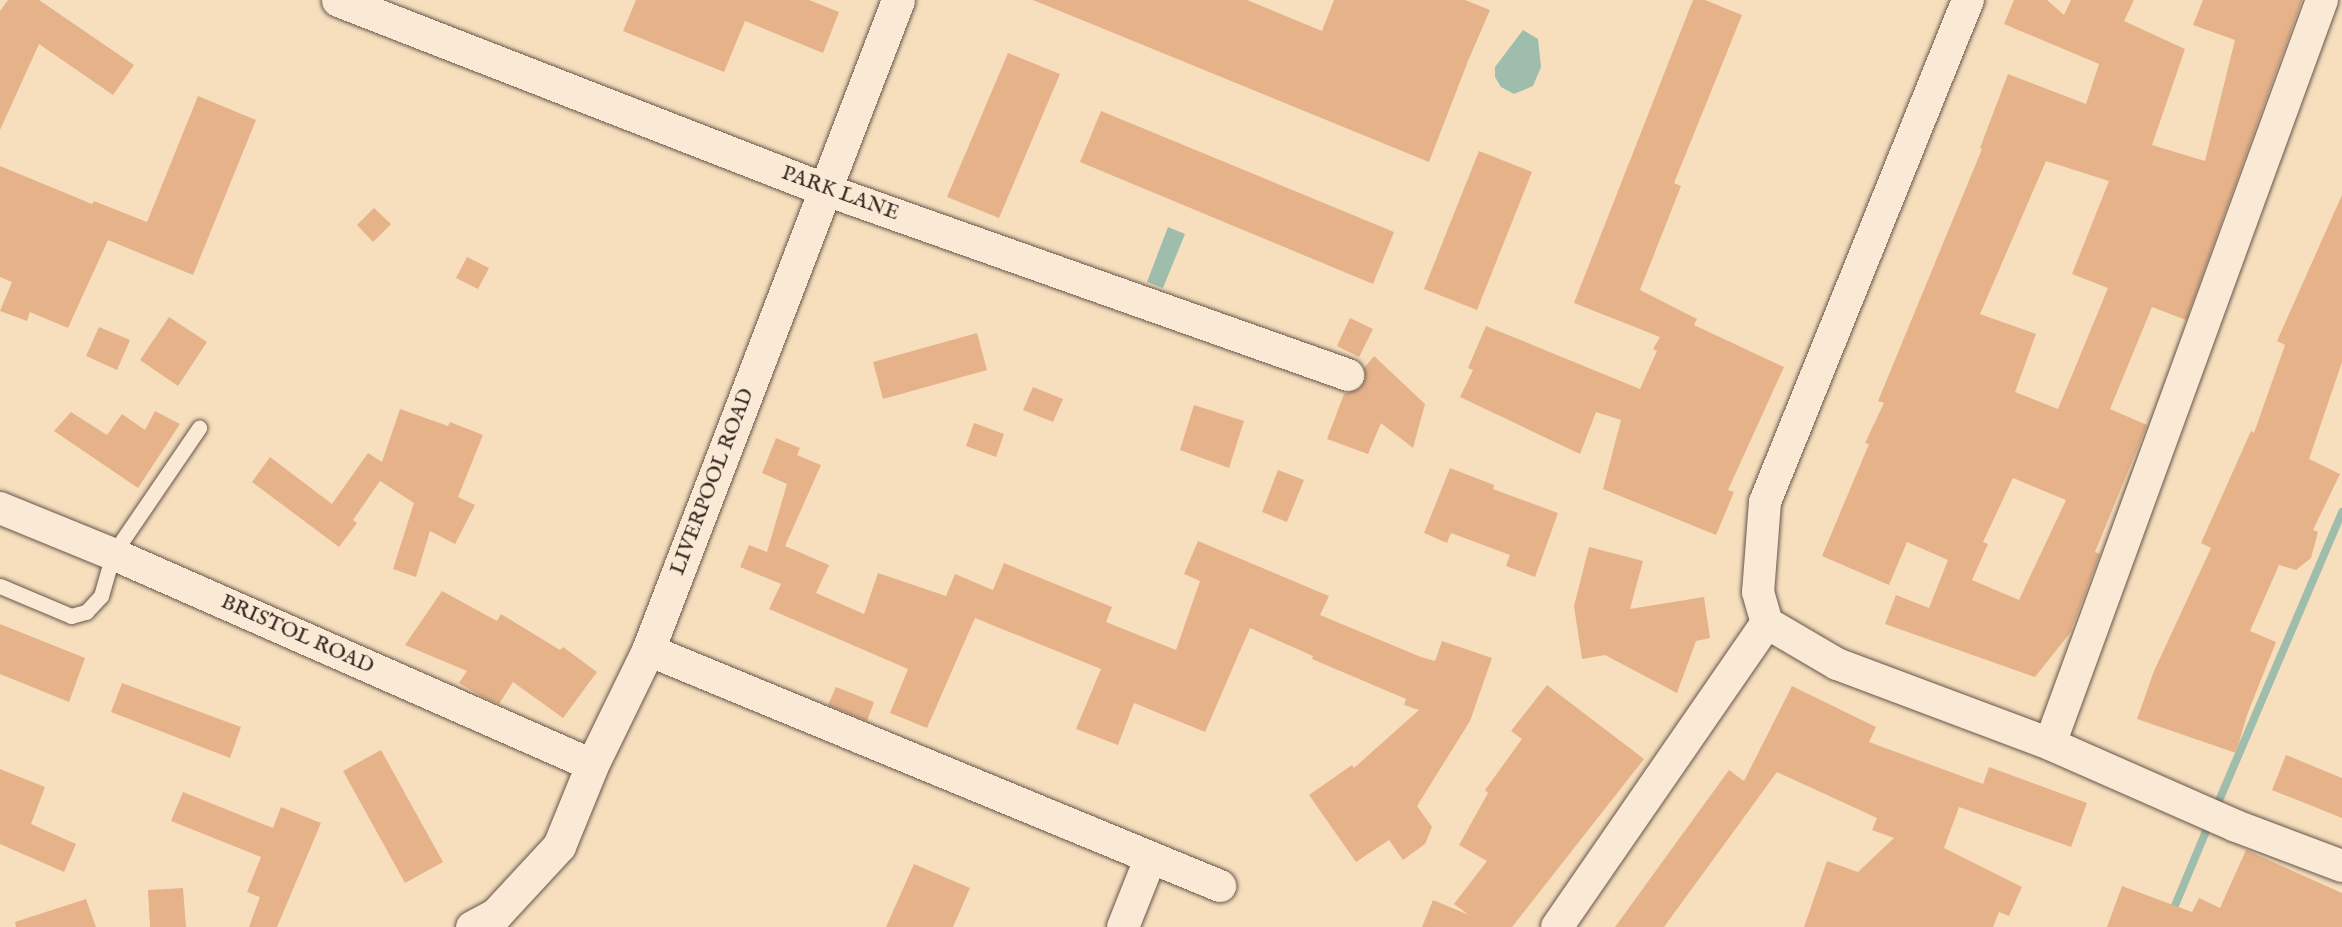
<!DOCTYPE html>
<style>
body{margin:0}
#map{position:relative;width:2342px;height:927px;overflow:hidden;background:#f7dfbe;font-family:"IM FELL English",serif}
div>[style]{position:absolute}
.water>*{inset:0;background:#9ebdad}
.stream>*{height:8px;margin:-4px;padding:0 4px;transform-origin:4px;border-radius:4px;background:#9ebdad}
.building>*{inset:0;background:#e6b28a}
.roads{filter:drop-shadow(0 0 2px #66564a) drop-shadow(0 0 2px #66564a)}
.lane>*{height:15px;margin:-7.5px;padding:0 7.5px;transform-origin:7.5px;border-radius:7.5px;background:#faead5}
.street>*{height:32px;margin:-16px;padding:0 16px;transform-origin:16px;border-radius:16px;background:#faead5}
.secondary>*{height:33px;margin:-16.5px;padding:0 16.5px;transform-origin:16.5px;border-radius:16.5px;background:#faead5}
span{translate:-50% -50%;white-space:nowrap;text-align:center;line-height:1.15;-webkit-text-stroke:4.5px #faead5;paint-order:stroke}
.street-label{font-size:21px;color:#362924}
</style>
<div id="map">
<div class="water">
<div style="clip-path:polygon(1523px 30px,1538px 39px,1541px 67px,1533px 86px,1514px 94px,1501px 87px,1495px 77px,1495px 67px)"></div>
<div style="clip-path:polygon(1168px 227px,1185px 234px,1163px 288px,1147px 282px)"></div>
</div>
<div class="stream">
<div style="left:2215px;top:810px;width:324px;rotate:-66.9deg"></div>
<div style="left:2166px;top:927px;width:114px;rotate:-67.3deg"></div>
</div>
<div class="building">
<div style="clip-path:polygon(8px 0,39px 0,134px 65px,113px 95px,39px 44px,0 130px,0 11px)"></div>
<div style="clip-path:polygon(636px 0,809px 0,839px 12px,823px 53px,745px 21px,724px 72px,623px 31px)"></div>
<div style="clip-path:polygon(1033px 0,1247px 0,1322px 31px,1334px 0,1465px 0,1490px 10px,1468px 61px,1429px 162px)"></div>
<div style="clip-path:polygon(1693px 0,1705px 0,1742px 15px,1674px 183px,1681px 186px,1640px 290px,1697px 319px,1694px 325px,1784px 367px,1728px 490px,1734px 492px,1716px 535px,1603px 489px,1621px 420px,1596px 412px,1580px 454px,1460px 397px,1473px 370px,1468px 368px,1486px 326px,1640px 389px,1657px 351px,1653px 349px,1660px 337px,1574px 303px)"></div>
<div style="clip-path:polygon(evenodd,2014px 0,2047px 0,2064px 15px,2071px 0,2134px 0,2124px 21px,2185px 49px,2152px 145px,2205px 161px,2235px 40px,2193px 25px,2203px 0,2302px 0,2186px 320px,2152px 307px,2110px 409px,2147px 425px,2095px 552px,2100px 554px,2070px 633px,2035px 677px,1885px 624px,1896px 595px,1929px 608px,1948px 560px,1907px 542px,1889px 585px,1822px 556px,1869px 444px,1865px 443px,1884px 403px,1878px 401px,1982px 149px,1980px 148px,2008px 74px,2086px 104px,2099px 64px,2004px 24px,2014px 0,2046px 161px,2109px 181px,2072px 274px,2108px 288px,2058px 409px,2015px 392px,2036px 334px,1980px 314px,2046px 161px,2014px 0,2013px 478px,2066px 500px,2019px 600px,1972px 580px,1988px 544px,1983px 542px,2013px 478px)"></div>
<div style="clip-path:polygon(1008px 53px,1060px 74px,999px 218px,947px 197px)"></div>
<div style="clip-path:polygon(198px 96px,256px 120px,193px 275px,108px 240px,68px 328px,30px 312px,27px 321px,0 311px,12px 282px,0 277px,0 166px,92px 204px,94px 201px,147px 222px)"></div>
<div style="clip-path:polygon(1101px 111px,1394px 232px,1373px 284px,1080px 162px)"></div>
<div style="clip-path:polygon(1479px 151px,1532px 172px,1477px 310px,1424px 289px)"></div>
<div style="clip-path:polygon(2342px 195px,2342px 362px,2309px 459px,2340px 474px,2313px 530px,2318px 532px,2311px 558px,2296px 570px,2279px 565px,2250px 631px,2276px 642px,2247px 715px,2236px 753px,2137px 719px,2154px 671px,2211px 548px,2201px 543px,2251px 431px,2254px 433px,2285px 345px,2277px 341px)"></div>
<div style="clip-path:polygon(374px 208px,391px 224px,373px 242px,357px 225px)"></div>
<div style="clip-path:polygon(467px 257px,489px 268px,478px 289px,456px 278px)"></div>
<div style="clip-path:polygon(169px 317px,207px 342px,178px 386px,140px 360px)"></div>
<div style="clip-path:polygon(1350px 318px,1373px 329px,1359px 357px,1337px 346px)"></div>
<div style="clip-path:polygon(99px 327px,130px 340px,117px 370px,86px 356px)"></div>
<div style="clip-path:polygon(977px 333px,987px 370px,883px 399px,873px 362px)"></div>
<div style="clip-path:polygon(1374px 356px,1425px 404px,1413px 448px,1381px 423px,1368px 454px,1327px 439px,1344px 394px,1360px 388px,1365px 380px,1364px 368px)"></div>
<div style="clip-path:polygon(1033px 387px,1063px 399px,1053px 422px,1023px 410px)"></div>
<div style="clip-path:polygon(1194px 405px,1244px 421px,1229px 468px,1180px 450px)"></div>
<div style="clip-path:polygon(400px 409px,448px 426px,450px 422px,483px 435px,458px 497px,475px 505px,455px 544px,430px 531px,416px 577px,393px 569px,414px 503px,380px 481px,353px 520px,357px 523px,339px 547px,252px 482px,270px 457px,332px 504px,368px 453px,382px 462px)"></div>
<div style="clip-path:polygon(155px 411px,180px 424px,138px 488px,54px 431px,71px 412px,107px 435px,122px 414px,145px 430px)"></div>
<div style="clip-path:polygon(974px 423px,1004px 434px,996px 457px,966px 446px)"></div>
<div style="clip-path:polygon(776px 438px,800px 448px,797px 455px,821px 465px,785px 546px,829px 565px,816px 593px,864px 614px,878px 573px,946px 596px,955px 574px,993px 590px,1004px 563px,1112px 607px,1106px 622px,1176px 650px,1200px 581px,1184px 574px,1198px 541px,1329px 596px,1320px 615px,1421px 657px,1435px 661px,1442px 641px,1492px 658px,1470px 721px,1417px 806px,1432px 827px,1425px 844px,1403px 860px,1389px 840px,1356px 862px,1309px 795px,1352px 765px,1354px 768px,1419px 710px,1404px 705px,1406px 699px,1312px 659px,1313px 656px,1250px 628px,1205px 732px,1134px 703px,1118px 745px,1076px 729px,1101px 669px,975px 618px,927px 728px,890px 713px,908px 669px,769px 609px,781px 584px,740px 567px,749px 545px,767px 552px,787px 484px,762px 473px)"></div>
<div style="clip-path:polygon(1450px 468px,1494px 485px,1493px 489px,1558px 513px,1535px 577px,1506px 566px,1510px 555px,1451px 533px,1447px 543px,1424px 533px)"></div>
<div style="clip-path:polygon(1278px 470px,1304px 480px,1287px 522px,1262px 512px)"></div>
<div style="clip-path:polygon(1589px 547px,1643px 561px,1630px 609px,1704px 597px,1710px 638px,1696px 641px,1677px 693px,1605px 655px,1582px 659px,1574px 606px)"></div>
<div style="clip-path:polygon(442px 591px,497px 621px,501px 614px,560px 650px,563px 647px,597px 672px,563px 718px,513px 682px,499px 704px,485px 698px,459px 683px,467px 671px,405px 645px)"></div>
<div style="clip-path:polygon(0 624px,85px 658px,69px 702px,0 674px)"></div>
<div style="clip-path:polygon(122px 683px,241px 727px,230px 758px,111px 712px)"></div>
<div style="clip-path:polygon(1547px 685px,1644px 759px,1512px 927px,1422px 927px,1433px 900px,1469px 915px,1454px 904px,1487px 861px,1459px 845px,1488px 793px,1485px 790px,1522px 739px,1511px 731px)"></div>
<div style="clip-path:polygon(1792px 686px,1876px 727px,1869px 742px,1983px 784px,1989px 767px,2087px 803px,2071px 847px,1959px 807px,1944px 848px,2022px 887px,2009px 916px,1999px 912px,1993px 927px,1804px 927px,1827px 861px,1858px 872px,1894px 838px,1872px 830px,1877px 818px,1777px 772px,1664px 927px,1615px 927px,1729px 770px,1744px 781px)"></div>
<div style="clip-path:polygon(836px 687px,874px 702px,867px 721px,828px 705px)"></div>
<div style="clip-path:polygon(381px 750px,443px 862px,405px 883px,343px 771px)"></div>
<div style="clip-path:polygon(2286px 755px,2342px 778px,2342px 818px,2272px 790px)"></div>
<div style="clip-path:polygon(0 769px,45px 787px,31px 824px,76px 844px,64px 872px,0 844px)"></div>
<div style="clip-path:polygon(183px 792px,273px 828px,281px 807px,321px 823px,277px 927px,249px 927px,260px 897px,247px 892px,261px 857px,171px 821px)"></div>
<div style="clip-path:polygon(2246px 850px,2342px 893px,2342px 927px,2107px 927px,2122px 886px,2192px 912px,2199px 898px,2220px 908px)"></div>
<div style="clip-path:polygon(914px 864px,970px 888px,953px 927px,886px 927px)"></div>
<div style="clip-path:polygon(183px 888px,186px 927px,150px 927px,148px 890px)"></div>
<div style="clip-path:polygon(86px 899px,96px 927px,16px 927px,15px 922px)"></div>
</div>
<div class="roads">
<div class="lane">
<div style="left:0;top:586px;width:77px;rotate:22.9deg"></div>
<div style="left:71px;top:616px;width:16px;rotate:-15deg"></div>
<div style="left:86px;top:612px;width:22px;rotate:-47deg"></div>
<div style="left:101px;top:596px;width:44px;rotate:-74.1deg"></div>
<div style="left:113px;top:554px;width:153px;rotate:-55.7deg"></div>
</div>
<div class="street">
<div style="left:1968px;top:0;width:541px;rotate:112.02deg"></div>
<div style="left:1765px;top:502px;width:90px;rotate:94.4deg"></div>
<div style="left:1758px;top:592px;width:32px;rotate:74deg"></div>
<div style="left:1767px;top:623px;width:81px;rotate:30.4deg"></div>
<div style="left:1837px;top:664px;width:228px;rotate:20.6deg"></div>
<div style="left:2050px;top:744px;width:203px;rotate:23.8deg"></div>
<div style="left:2236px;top:826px;width:113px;rotate:20.7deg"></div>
<div style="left:826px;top:190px;width:554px;rotate:19.51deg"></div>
<div style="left:0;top:508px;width:122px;rotate:22.2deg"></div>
<div style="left:113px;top:554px;width:523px;rotate:23.77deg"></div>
<div style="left:648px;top:650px;width:619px;rotate:22.42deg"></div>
<div style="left:2050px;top:744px;width:792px;rotate:-69.92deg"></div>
<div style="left:1123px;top:927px;width:73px;rotate:-68.3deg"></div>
<div style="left:1557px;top:927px;width:369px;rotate:-55.4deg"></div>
</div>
<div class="secondary">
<div style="left:338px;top:0;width:524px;rotate:21.27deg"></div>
<div style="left:472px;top:927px;width:27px;rotate:-28deg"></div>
<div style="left:496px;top:914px;width:93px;rotate:-47.2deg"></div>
<div style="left:559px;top:846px;width:87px;rotate:-67.8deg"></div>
<div style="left:592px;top:765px;width:128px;rotate:-64deg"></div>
<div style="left:648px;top:650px;width:696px;rotate:-68.96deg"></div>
</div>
</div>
<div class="street-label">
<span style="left:840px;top:194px;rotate:20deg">PARK LANE</span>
<span style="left:713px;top:482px;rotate:-69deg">LIVERPOOL ROAD</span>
<span style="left:297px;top:635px;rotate:24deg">BRISTOL ROAD</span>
</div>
</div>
